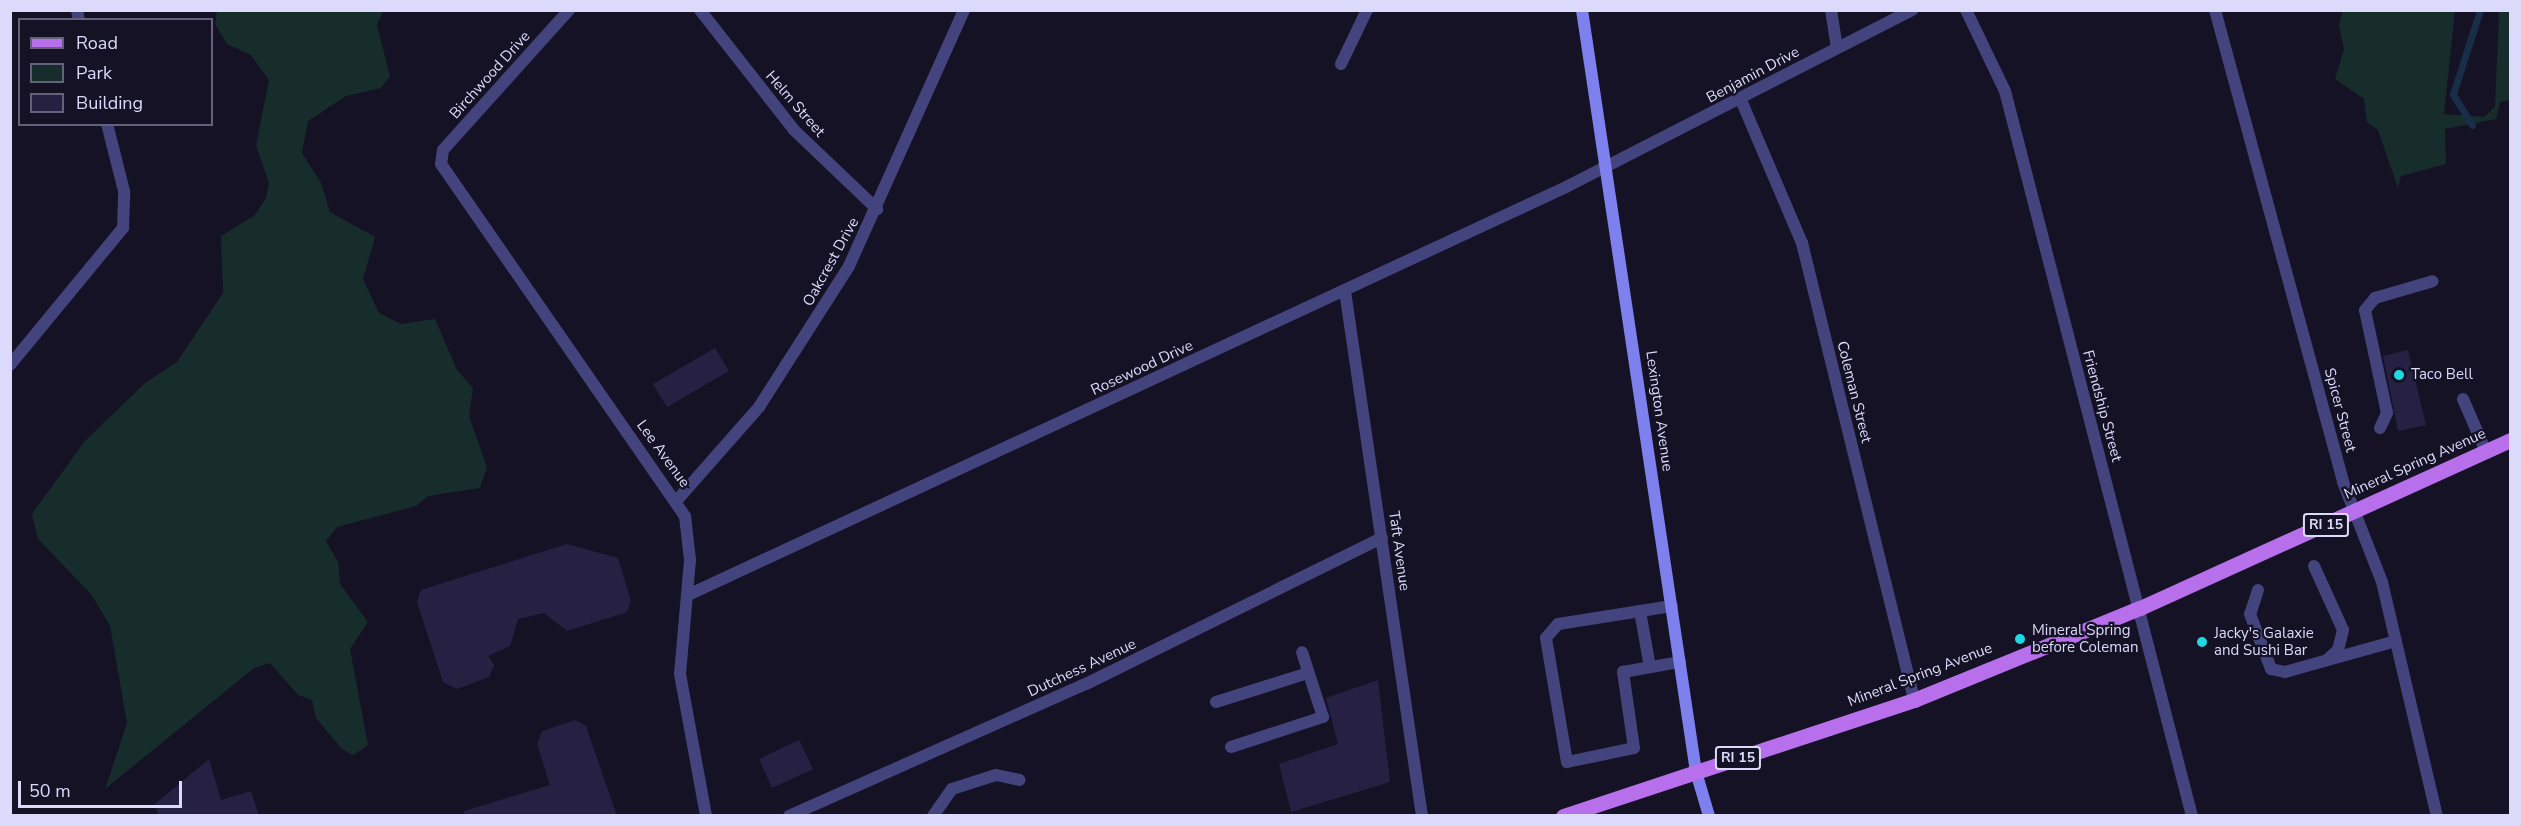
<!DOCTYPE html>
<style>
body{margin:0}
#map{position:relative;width:2521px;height:826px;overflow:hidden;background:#141224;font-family:"Nunito Sans",sans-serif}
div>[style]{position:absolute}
.green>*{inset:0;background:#162d2b}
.stream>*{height:7px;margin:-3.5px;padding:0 3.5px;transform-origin:3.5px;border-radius:3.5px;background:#172d48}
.building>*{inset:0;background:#262143}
.lane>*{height:12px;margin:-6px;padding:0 6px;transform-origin:6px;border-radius:6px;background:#43447d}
.street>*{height:12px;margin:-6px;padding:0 6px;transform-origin:6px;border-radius:6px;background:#43447d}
.secondary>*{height:12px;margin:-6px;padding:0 6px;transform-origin:6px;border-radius:6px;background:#7e80ee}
.primary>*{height:15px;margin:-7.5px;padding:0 7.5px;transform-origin:7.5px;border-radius:7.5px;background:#b76fec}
.dots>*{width:16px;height:16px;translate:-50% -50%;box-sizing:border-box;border:3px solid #141224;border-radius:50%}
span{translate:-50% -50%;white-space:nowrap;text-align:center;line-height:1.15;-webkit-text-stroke:4.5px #141224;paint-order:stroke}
.shield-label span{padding:2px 4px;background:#141224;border:2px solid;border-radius:4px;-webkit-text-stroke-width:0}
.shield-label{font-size:14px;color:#dcdafa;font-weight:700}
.street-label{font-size:15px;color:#dcdafa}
.poi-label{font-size:15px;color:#dcdafa}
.left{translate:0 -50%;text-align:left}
.frame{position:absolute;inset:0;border:12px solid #dcdafa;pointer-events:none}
.legend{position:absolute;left:18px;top:18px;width:195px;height:108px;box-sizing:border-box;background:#141224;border:2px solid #64627a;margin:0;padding:8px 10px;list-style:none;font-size:18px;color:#dcdafa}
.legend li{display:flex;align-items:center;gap:12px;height:30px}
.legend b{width:30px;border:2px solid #64627a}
.scale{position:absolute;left:18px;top:781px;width:164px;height:27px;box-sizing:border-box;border:3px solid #dcdafa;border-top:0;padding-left:8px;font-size:18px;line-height:21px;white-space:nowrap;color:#dcdafa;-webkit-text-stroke:4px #141224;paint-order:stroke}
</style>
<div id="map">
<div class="green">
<div style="clip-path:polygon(217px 11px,383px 11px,377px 25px,390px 76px,381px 88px,346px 96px,308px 121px,302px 153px,321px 183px,330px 212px,375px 237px,363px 279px,379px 313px,401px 324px,435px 319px,457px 370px,473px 388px,469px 416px,487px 467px,480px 488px,428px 496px,416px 506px,337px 527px,326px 541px,338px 562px,340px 584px,368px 622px,350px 649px,368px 745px,353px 755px,342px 749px,316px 718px,312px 700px,298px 695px,270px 663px,254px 668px,105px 789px,127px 723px,110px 626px,91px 594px,38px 539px,32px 514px,84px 442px,145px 383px,177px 362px,223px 293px,221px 236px,255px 215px,266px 198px,269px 183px,256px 146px,269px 80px,251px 55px,227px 44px,215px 24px)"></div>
<div style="clip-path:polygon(2343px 11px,2455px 11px,2444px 114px,2484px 117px,2495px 107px,2499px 11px,2510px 11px,2510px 100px,2500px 102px,2496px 119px,2445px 129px,2446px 164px,2401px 176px,2398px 188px,2378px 130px,2367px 122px,2364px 99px,2335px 79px,2344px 49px,2339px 25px)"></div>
</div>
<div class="stream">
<div style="left:2472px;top:125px;width:36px;rotate:-122deg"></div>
<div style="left:2453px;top:94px;width:88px;rotate:-72.2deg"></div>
</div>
<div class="building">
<div style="clip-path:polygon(715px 348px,729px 371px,667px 407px,653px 384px)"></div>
<div style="clip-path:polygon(2408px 350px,2426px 425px,2398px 431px,2383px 356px)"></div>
<div style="clip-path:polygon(567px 544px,618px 558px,631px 601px,627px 612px,567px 631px,544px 613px,518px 619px,510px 646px,488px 656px,494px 665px,489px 677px,457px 689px,443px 682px,417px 602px,421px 590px)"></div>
<div style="clip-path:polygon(1378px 680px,1390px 782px,1291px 812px,1279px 764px,1338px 744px,1326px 698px)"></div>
<div style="clip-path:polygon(575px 720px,586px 726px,617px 816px,464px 816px,464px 811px,550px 785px,537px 744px,542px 731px)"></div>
<div style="clip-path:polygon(799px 740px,813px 769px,772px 788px,759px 759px)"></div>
<div style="clip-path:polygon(209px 759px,221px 800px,251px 791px,259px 816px,158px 816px,155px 804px)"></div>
</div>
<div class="lane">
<div style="left:2463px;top:399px;width:58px;rotate:66.5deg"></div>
<div style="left:2380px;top:428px;width:17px;rotate:-65deg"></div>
<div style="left:2387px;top:413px;width:105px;rotate:-102.1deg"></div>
<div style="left:2365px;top:310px;width:16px;rotate:-50deg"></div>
<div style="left:2375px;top:298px;width:60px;rotate:-16.3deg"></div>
<div style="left:2314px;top:566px;width:70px;rotate:65.6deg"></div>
<div style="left:2343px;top:630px;width:21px;rotate:104deg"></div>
<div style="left:2338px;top:650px;width:12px;rotate:138deg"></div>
<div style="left:2258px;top:590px;width:25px;rotate:108deg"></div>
<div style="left:2250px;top:614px;width:59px;rotate:69.1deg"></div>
<div style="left:2271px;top:669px;width:14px;rotate:12deg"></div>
<div style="left:2285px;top:672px;width:115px;rotate:-15.6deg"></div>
<div style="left:1672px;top:606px;width:115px;rotate:171deg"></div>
<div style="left:1558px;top:624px;width:18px;rotate:131deg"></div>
<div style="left:1546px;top:638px;width:126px;rotate:80.4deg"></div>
<div style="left:1567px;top:762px;width:68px;rotate:-11.8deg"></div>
<div style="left:1634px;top:748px;width:77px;rotate:-98.2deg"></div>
<div style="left:1623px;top:672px;width:58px;rotate:-10deg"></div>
<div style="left:1640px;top:611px;width:57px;rotate:79.9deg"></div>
<div style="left:1216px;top:702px;width:96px;rotate:-17.5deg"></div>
<div style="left:1231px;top:747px;width:97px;rotate:-18.1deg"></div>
<div style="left:1323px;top:717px;width:68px;rotate:-107.9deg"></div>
<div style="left:933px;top:816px;width:33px;rotate:-55deg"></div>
<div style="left:952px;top:789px;width:46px;rotate:-17.7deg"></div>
<div style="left:996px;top:775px;width:24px;rotate:12deg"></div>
</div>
<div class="street">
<div style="left:77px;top:10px;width:10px;rotate:79deg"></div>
<div style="left:569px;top:10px;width:188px;rotate:132deg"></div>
<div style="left:443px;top:150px;width:14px;rotate:98deg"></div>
<div style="left:441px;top:164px;width:428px;rotate:55.3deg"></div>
<div style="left:685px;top:516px;width:44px;rotate:83.5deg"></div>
<div style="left:690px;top:560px;width:114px;rotate:95deg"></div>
<div style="left:680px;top:674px;width:144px;rotate:79.6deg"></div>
<div style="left:700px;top:10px;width:152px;rotate:51.9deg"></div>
<div style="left:794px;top:130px;width:115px;rotate:43.6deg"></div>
<div style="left:1831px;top:10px;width:38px;rotate:81deg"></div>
<div style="left:1966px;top:10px;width:90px;rotate:64.3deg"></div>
<div style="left:2005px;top:91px;width:749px;rotate:75.54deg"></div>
<div style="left:2215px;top:10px;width:489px;rotate:74.8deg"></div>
<div style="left:2343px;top:482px;width:107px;rotate:68.7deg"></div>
<div style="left:2382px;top:582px;width:240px;rotate:76.8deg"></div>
<div style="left:1341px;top:64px;width:60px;rotate:-64.3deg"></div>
<div style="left:1741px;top:100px;width:155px;rotate:66.9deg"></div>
<div style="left:1802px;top:243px;width:471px;rotate:76.2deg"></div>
<div style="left:1345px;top:291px;width:531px;rotate:81.66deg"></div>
<div style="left:10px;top:365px;width:178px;rotate:-50.5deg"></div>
<div style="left:123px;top:228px;width:37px;rotate:-88deg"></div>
<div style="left:124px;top:191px;width:69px;rotate:-104.2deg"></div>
<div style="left:678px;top:499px;width:123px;rotate:-48.6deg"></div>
<div style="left:759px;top:407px;width:167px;rotate:-57.4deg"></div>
<div style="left:849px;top:266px;width:281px;rotate:-65.8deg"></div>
<div style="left:688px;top:595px;width:968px;rotate:-24.92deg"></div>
<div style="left:1566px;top:187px;width:389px;rotate:-27.1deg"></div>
<div style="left:789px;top:816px;width:325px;rotate:-24deg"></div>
<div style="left:1086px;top:684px;width:330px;rotate:-26.3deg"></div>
</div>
<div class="secondary">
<div style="left:1582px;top:10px;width:770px;rotate:81.49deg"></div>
<div style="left:1696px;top:772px;width:46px;rotate:73.5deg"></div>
</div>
<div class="primary">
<div style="left:1563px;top:816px;width:370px;rotate:-18.3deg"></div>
<div style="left:1914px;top:700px;width:244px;rotate:-22.2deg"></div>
<div style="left:2140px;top:608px;width:406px;rotate:-24.4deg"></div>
</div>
<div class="dots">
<div style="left:2399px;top:375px;background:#1fd8e1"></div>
<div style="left:2020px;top:639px;background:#1fd8e1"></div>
<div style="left:2202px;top:642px;background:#1fd8e1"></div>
</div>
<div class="shield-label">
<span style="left:2326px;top:525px">RI 15</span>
<span style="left:1738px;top:758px">RI 15</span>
</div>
<div class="street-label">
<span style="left:490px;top:75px;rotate:-48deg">Birchwood Drive</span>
<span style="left:1753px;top:75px;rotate:-28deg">Benjamin Drive</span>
<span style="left:795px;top:104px;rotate:49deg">Helm Street</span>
<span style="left:831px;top:262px;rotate:-61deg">Oakcrest Drive</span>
<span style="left:1142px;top:368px;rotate:-25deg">Rosewood Drive</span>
<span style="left:1854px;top:392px;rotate:76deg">Coleman Street</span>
<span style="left:2102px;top:406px;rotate:75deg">Friendship Street</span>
<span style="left:2340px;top:410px;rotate:75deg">Spicer Street</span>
<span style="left:1659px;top:411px;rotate:82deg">Lexington Avenue</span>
<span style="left:663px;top:454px;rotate:54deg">Lee Avenue</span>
<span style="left:2415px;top:464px;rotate:-24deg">Mineral Spring Avenue</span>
<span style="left:1399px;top:551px;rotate:82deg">Taft Avenue</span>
<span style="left:1082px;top:668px;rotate:-25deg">Dutchess Avenue</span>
<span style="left:1920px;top:675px;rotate:-21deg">Mineral Spring Avenue</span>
</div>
<div class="poi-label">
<span class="left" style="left:2411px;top:375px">Taco Bell</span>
<span class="left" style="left:2032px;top:639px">Mineral Spring<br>before Coleman</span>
<span class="left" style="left:2214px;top:642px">Jacky's Galaxie<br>and Sushi Bar</span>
</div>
<div class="frame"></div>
<ul class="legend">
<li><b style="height:8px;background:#b76fec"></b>Road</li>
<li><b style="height:16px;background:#162d2b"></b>Park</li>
<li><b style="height:16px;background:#262143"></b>Building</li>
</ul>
<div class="scale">50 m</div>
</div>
